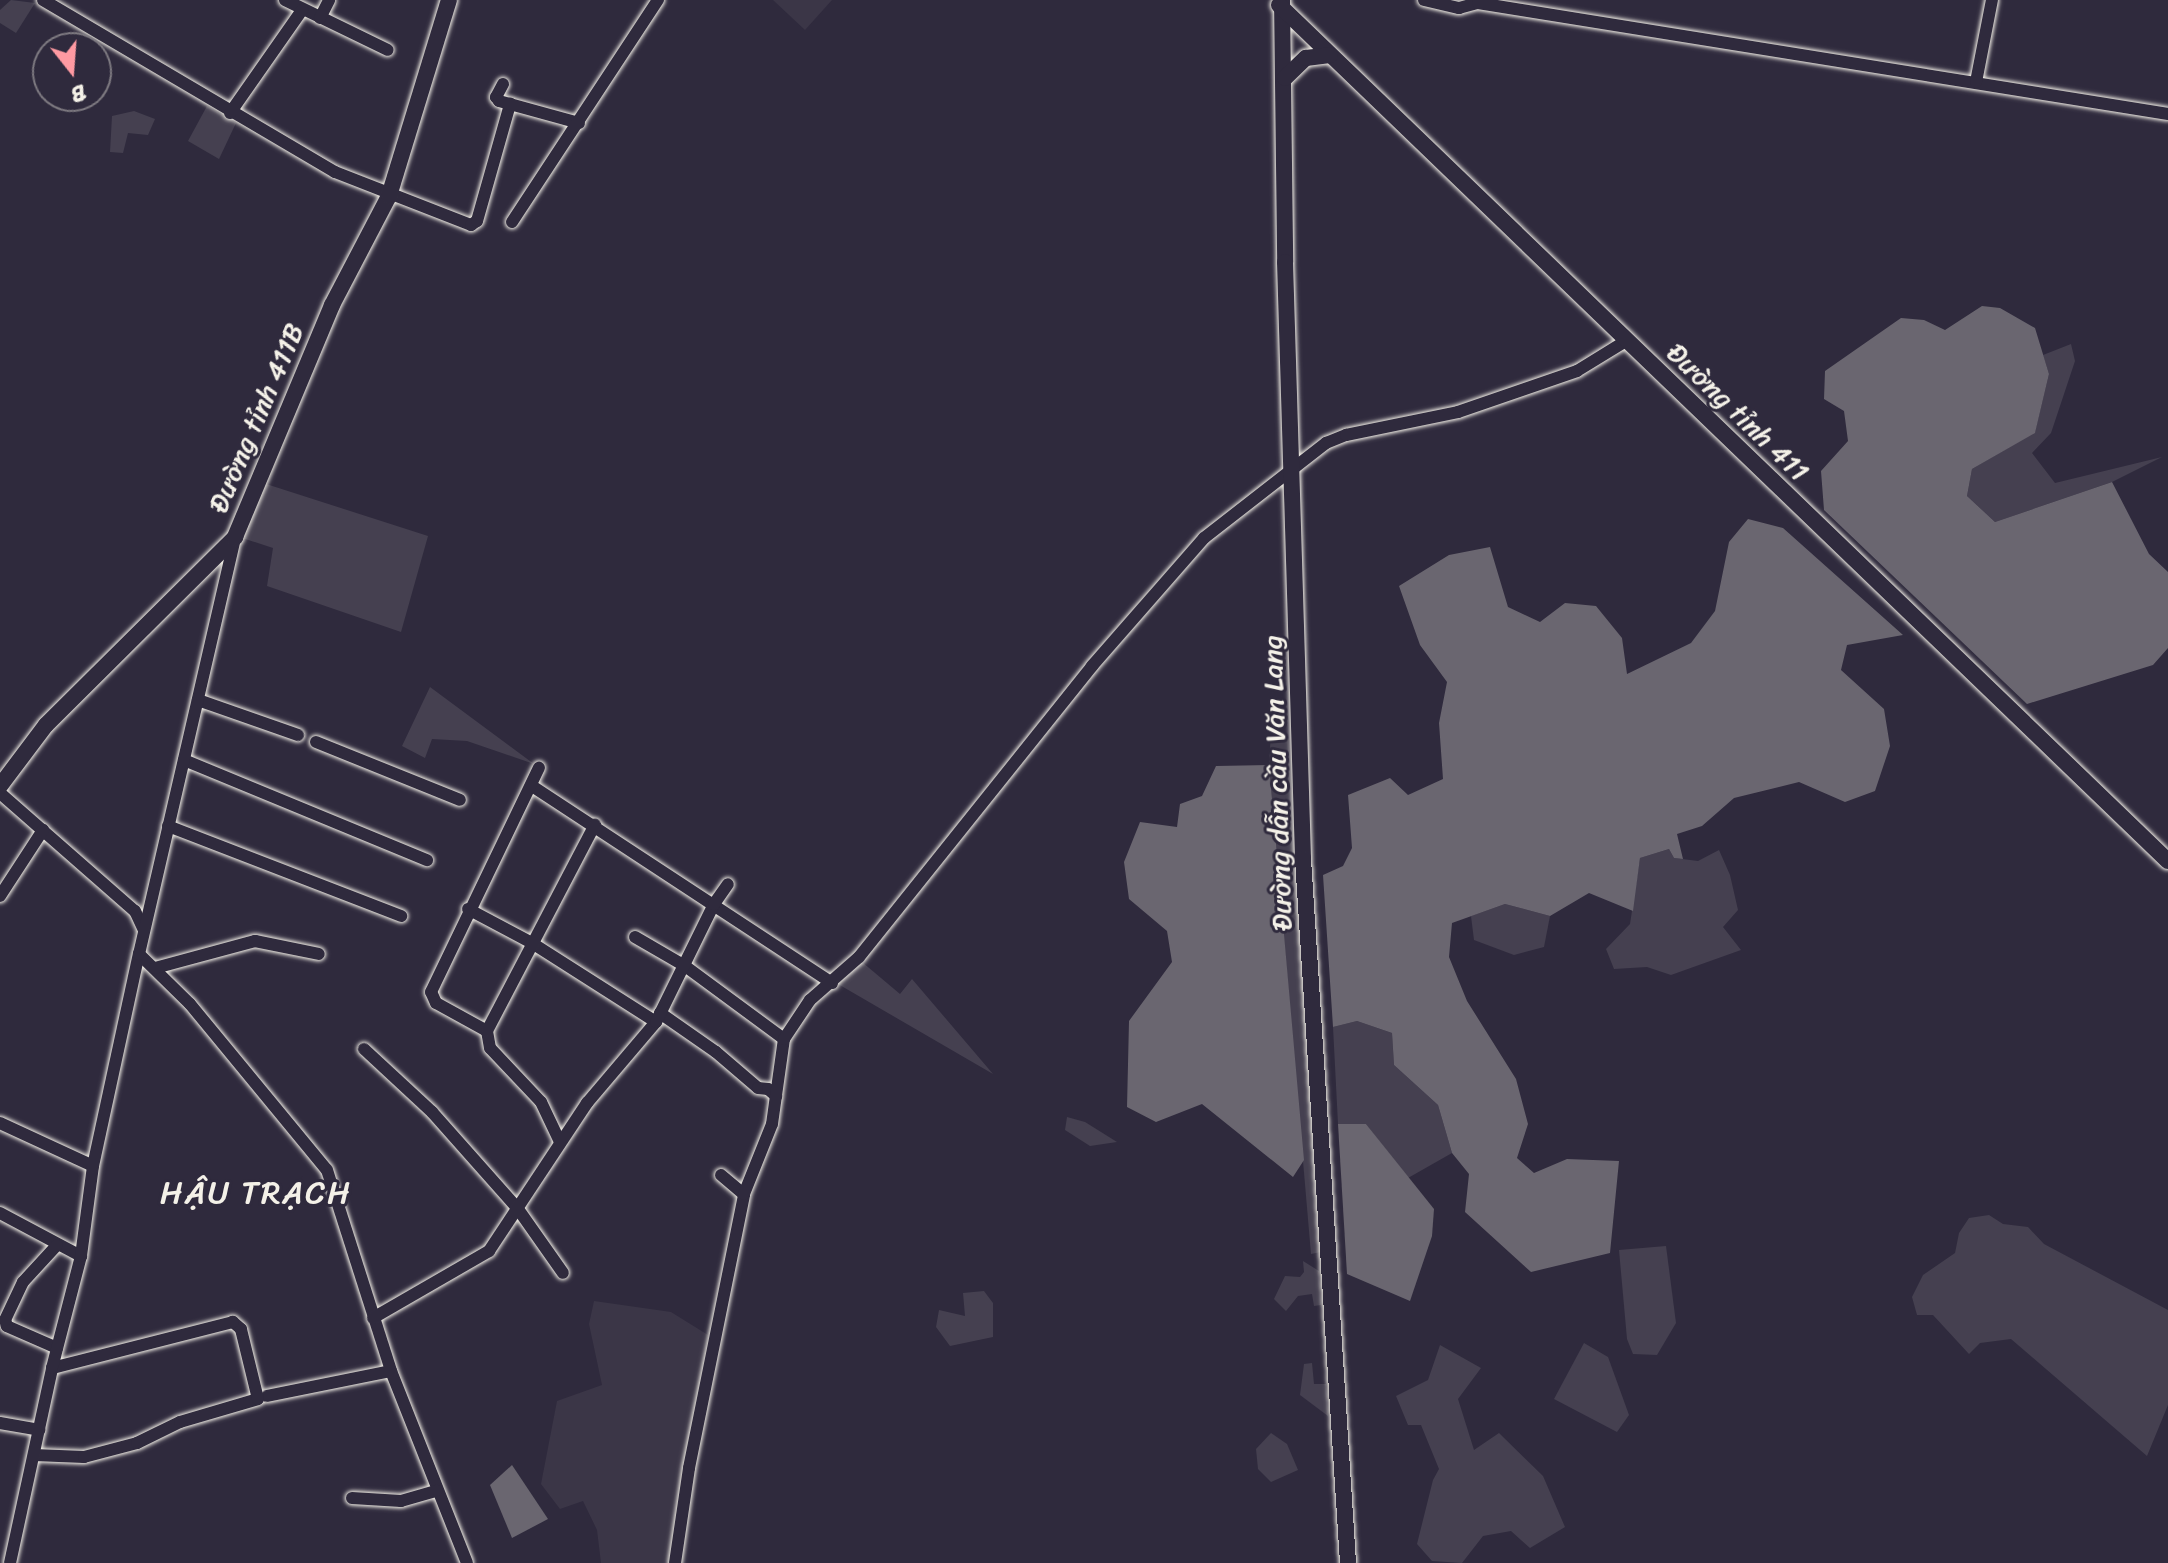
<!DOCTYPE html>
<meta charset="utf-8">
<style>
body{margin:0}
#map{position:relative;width:2168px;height:1563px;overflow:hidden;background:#2f2a3d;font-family:Sriracha,sans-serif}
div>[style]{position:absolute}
.built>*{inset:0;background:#3b3647}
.green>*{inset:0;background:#454050}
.water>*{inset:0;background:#6a6670}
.roads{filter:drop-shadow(0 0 2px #f4f1e8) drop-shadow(0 0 2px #f4f1e8)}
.minor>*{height:12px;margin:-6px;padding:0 6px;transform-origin:6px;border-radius:6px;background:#2f2a3d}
.major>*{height:16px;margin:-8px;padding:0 8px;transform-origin:8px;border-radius:8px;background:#2f2a3d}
span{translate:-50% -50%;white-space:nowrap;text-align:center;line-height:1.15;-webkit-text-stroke:6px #2f2a3d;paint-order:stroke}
.street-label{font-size:28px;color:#f4f1e8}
.quarter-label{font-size:32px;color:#f4f1e8;letter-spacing:2px}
.north{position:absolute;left:32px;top:32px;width:80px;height:80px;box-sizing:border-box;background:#2f2a3d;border:2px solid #7e7a81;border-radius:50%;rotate:163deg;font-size:22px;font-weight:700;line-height:32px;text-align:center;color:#f4f1e8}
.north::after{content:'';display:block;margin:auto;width:28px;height:36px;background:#ff9aa2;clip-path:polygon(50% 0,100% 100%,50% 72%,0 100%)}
</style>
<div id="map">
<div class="built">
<div style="clip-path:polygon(773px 0,832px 0,805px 30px)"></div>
<div style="clip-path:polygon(594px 1301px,671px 1312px,708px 1335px,671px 1563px,601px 1563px,597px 1530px,583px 1501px,560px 1509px,541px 1484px,557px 1401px,602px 1385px,589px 1324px)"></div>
</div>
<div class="green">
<div style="clip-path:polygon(11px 0,35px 3px,16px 33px,0 23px,0 10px)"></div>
<div style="clip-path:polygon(207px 106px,236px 123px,219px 159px,188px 141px)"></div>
<div style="clip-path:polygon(134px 111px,155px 119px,148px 135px,128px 133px,123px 153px,110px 152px,112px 116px)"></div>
<div style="clip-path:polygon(2071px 344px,2075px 361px,2051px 433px,2032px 453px,2055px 483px,2162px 457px,2112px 482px,1995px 522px,1967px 496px,1972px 469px,2035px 432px,2049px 374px,2043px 355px)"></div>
<div style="clip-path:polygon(263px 483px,428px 536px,401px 632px,267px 586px,273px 548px,242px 538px)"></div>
<div style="clip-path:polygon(430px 687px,534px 764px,467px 741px,432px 739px,425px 758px,402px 746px)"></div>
<div style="clip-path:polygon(1271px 731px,1288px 735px,1321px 1252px,1311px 1254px,1269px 765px)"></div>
<div style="clip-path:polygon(1669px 849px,1674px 858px,1698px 861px,1719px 850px,1730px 875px,1738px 910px,1723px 927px,1741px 950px,1671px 975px,1647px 967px,1614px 969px,1606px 949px,1630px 924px,1640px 858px)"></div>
<div style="clip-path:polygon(1505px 904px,1550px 916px,1544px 947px,1514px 955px,1474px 940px,1471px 916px)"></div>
<div style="clip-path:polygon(862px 962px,900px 994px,912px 979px,993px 1074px,838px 984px)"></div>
<div style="clip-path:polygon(1357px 1021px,1392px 1033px,1394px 1065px,1438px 1105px,1452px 1153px,1408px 1178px,1366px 1124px,1338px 1124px,1333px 1027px)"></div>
<div style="clip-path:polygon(1067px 1117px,1085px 1122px,1117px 1142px,1090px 1146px,1065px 1130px)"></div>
<div style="clip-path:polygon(1989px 1215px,2003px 1224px,2028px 1227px,2044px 1244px,2168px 1310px,2168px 1405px,2147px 1456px,2011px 1339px,1980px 1343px,1969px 1354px,1933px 1315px,1917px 1315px,1912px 1297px,1923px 1275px,1955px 1253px,1959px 1233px,1969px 1218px)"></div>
<div style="clip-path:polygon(1666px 1246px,1676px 1323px,1657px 1355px,1633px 1354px,1627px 1339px,1619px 1250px)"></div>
<div style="clip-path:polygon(1303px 1261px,1319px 1271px,1321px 1305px,1314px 1306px,1312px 1294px,1298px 1296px,1286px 1311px,1274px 1299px,1285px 1276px,1300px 1277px,1304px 1272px)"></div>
<div style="clip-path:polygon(984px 1291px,993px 1303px,993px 1337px,950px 1346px,936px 1327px,939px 1310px,965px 1316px,963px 1293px)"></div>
<div style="clip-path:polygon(1584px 1343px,1608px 1357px,1629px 1415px,1617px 1432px,1554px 1399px)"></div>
<div style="clip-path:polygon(1440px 1345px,1481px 1368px,1458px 1399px,1474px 1450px,1499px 1433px,1543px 1476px,1565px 1527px,1530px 1548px,1511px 1531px,1483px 1536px,1462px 1563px,1432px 1561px,1417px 1544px,1433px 1480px,1439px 1469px,1421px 1425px,1408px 1425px,1396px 1396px,1428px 1380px)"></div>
<div style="clip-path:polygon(1312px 1363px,1314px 1384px,1326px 1384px,1328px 1416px,1300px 1395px,1304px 1364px)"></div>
<div style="clip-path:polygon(1271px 1433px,1287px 1444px,1298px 1470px,1271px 1482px,1258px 1469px,1256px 1449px)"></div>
</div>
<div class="water">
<div style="clip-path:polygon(1982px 306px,2000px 308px,2035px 328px,2049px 374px,2035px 433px,1972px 469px,1967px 496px,1995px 522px,2112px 482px,2149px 554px,2168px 572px,2168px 648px,2153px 665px,2027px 704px,1824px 510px,1821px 471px,1848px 441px,1844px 411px,1824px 399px,1825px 371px,1901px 318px,1924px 320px,1945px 330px)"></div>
<div style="clip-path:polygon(1748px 519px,1783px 528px,1903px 635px,1847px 645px,1841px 670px,1884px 709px,1890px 746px,1875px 791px,1845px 802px,1799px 782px,1734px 798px,1702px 826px,1677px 834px,1683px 859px,1674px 858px,1669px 849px,1640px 858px,1633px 911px,1589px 893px,1550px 916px,1505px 904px,1452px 923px,1449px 957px,1467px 1001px,1516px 1079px,1528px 1124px,1517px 1158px,1534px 1173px,1567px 1159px,1619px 1161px,1610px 1253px,1531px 1272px,1465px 1212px,1469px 1174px,1452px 1153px,1438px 1105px,1394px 1065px,1392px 1033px,1357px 1021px,1333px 1027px,1323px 875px,1343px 866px,1352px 848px,1348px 795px,1390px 778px,1408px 795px,1443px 779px,1439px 723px,1447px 682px,1420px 645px,1399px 586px,1449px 555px,1490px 547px,1508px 607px,1540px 622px,1565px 603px,1596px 606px,1622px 638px,1627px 674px,1691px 643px,1715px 611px,1729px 542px)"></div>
<div style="clip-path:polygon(1269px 765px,1304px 1160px,1293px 1177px,1202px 1104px,1156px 1122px,1127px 1107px,1129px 1021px,1172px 962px,1167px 931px,1129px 899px,1124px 862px,1140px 822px,1177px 827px,1180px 804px,1202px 796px,1216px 766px)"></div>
<div style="clip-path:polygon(1338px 1124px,1366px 1124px,1434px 1209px,1432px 1236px,1410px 1301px,1347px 1274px)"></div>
<div style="clip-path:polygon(512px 1465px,548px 1519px,512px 1538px,490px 1485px)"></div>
</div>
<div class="roads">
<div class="minor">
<div style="left:43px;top:0;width:339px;rotate:30.5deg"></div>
<div style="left:335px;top:172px;width:146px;rotate:21.3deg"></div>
<div style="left:471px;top:225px;width:7px;rotate:-34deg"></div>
<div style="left:477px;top:221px;width:122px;rotate:-74.2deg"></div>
<div style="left:285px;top:0;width:114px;rotate:25.9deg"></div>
<div style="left:1424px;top:0;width:36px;rotate:13deg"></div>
<div style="left:1459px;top:8px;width:20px;rotate:-15deg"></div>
<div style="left:1478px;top:3px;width:699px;rotate:9.14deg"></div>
<div style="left:320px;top:18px;width:20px;rotate:-63deg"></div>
<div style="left:1976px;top:82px;width:84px;rotate:-79deg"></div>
<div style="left:503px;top:84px;width:15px;rotate:118deg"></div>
<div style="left:496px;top:97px;width:5px;rotate:53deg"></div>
<div style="left:499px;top:101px;width:83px;rotate:15.4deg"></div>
<div style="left:230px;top:113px;width:126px;rotate:-55deg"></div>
<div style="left:512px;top:222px;width:266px;rotate:-56.7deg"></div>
<div style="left:198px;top:700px;width:106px;rotate:19.3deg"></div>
<div style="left:316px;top:742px;width:155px;rotate:21.9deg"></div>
<div style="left:184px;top:760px;width:263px;rotate:22.4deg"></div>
<div style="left:532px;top:786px;width:359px;rotate:33.3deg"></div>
<div style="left:0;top:793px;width:179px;rotate:41.2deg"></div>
<div style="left:135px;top:911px;width:21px;rotate:65deg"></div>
<div style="left:168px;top:826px;width:250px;rotate:21.1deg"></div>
<div style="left:0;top:896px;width:79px;rotate:-56.9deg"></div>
<div style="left:468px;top:909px;width:72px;rotate:28deg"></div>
<div style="left:532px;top:943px;width:147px;rotate:32.5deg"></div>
<div style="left:635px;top:937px;width:58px;rotate:30.1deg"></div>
<div style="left:685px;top:966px;width:123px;rotate:36.4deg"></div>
<div style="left:139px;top:954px;width:71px;rotate:44.4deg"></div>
<div style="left:190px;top:1004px;width:215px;rotate:50.5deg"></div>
<div style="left:327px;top:1170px;width:211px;rotate:72.3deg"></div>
<div style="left:391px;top:1371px;width:206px;rotate:68.4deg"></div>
<div style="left:155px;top:968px;width:104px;rotate:-15.1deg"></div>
<div style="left:255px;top:941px;width:65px;rotate:11.5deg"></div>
<div style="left:660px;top:1013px;width:68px;rotate:34.9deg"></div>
<div style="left:716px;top:1052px;width:55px;rotate:40.6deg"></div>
<div style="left:758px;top:1088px;width:10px;rotate:6deg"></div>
<div style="left:768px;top:1089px;width:11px;rotate:41deg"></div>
<div style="left:487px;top:1031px;width:58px;rotate:-151.2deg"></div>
<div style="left:436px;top:1003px;width:12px;rotate:-114deg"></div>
<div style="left:431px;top:992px;width:249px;rotate:-64.3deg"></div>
<div style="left:364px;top:1049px;width:93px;rotate:42.8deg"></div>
<div style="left:432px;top:1112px;width:130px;rotate:48.4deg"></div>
<div style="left:518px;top:1209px;width:78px;rotate:54.9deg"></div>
<div style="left:0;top:1123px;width:102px;rotate:24.8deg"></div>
<div style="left:560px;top:1142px;width:44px;rotate:-115.4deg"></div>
<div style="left:541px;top:1102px;width:74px;rotate:-133.4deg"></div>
<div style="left:490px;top:1048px;width:17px;rotate:-100deg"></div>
<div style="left:487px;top:1031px;width:233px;rotate:-62.4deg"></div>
<div style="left:721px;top:1175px;width:30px;rotate:40deg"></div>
<div style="left:0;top:1213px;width:92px;rotate:28deg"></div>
<div style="left:373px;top:1318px;width:134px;rotate:-30deg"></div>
<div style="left:489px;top:1251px;width:178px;rotate:-56.5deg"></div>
<div style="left:587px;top:1103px;width:106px;rotate:-49.6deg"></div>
<div style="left:656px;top:1022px;width:131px;rotate:-63.8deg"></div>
<div style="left:714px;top:904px;width:24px;rotate:-55deg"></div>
<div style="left:57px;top:1348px;width:55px;rotate:-156.3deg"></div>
<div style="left:7px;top:1326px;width:6px;rotate:-108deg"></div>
<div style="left:5px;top:1320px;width:42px;rotate:-64.7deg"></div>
<div style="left:23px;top:1282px;width:50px;rotate:-47.4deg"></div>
<div style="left:267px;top:1396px;width:126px;rotate:-11.4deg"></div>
<div style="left:0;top:1423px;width:40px;rotate:10deg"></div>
<div style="left:34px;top:1455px;width:50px;rotate:2.3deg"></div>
<div style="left:84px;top:1457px;width:55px;rotate:-14.8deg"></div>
<div style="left:137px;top:1443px;width:48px;rotate:-26deg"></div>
<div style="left:180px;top:1422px;width:81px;rotate:-16.4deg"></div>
<div style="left:258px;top:1399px;width:72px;rotate:-103.7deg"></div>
<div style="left:241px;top:1329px;width:11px;rotate:-139deg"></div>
<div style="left:233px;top:1322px;width:187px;rotate:165.7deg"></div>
<div style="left:352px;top:1498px;width:49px;rotate:3.5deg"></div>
<div style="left:401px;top:1501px;width:37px;rotate:-16deg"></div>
<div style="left:10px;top:1563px;width:199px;rotate:-77.8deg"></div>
<div style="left:52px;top:1368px;width:116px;rotate:-75.5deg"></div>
<div style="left:81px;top:1256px;width:91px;rotate:-82.4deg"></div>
<div style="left:93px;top:1166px;width:217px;rotate:-77.8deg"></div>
<div style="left:139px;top:954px;width:428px;rotate:-77deg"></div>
<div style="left:675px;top:1563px;width:96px;rotate:-81.6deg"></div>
<div style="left:689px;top:1468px;width:279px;rotate:-78.6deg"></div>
<div style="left:744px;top:1194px;width:75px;rotate:-68.2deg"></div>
<div style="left:772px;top:1124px;width:86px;rotate:-82deg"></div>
<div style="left:784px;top:1039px;width:47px;rotate:-56.3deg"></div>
<div style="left:810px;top:1000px;width:65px;rotate:-41.3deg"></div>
<div style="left:859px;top:957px;width:373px;rotate:-51.3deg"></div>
<div style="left:1092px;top:666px;width:170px;rotate:-48.8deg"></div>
<div style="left:1204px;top:538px;width:155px;rotate:-37.9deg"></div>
<div style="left:1326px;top:443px;width:22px;rotate:-22deg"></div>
<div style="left:1346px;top:435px;width:114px;rotate:-11.6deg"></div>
<div style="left:1458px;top:412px;width:126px;rotate:-19deg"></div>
<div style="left:1577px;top:371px;width:57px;rotate:-31.5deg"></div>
</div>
<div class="major">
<div style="left:1282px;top:0;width:262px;rotate:89.3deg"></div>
<div style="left:1285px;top:262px;width:597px;rotate:88.27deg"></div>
<div style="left:1303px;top:859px;width:705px;rotate:86.34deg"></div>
<div style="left:1279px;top:5px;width:1234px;rotate:43.92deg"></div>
<div style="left:1285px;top:78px;width:29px;rotate:-44deg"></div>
<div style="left:1306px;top:58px;width:24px;rotate:-7deg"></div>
<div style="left:0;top:786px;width:76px;rotate:-53deg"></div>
<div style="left:46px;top:725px;width:267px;rotate:-44.8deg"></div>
<div style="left:235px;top:537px;width:251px;rotate:-67.3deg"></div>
<div style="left:332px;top:305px;width:123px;rotate:-62.4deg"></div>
<div style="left:389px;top:196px;width:205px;rotate:-73deg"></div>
</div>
</div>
<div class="street-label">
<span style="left:1738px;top:412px;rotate:44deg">Đường tỉnh 411</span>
<span style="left:256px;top:418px;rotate:-67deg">Đường tỉnh 411B</span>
<span style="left:1277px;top:783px;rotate:-92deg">Đường dẫn cầu Văn Lang</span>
</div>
<div class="quarter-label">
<span style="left:256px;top:1193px">HẬU TRẠCH</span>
</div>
<div class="north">B</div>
</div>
